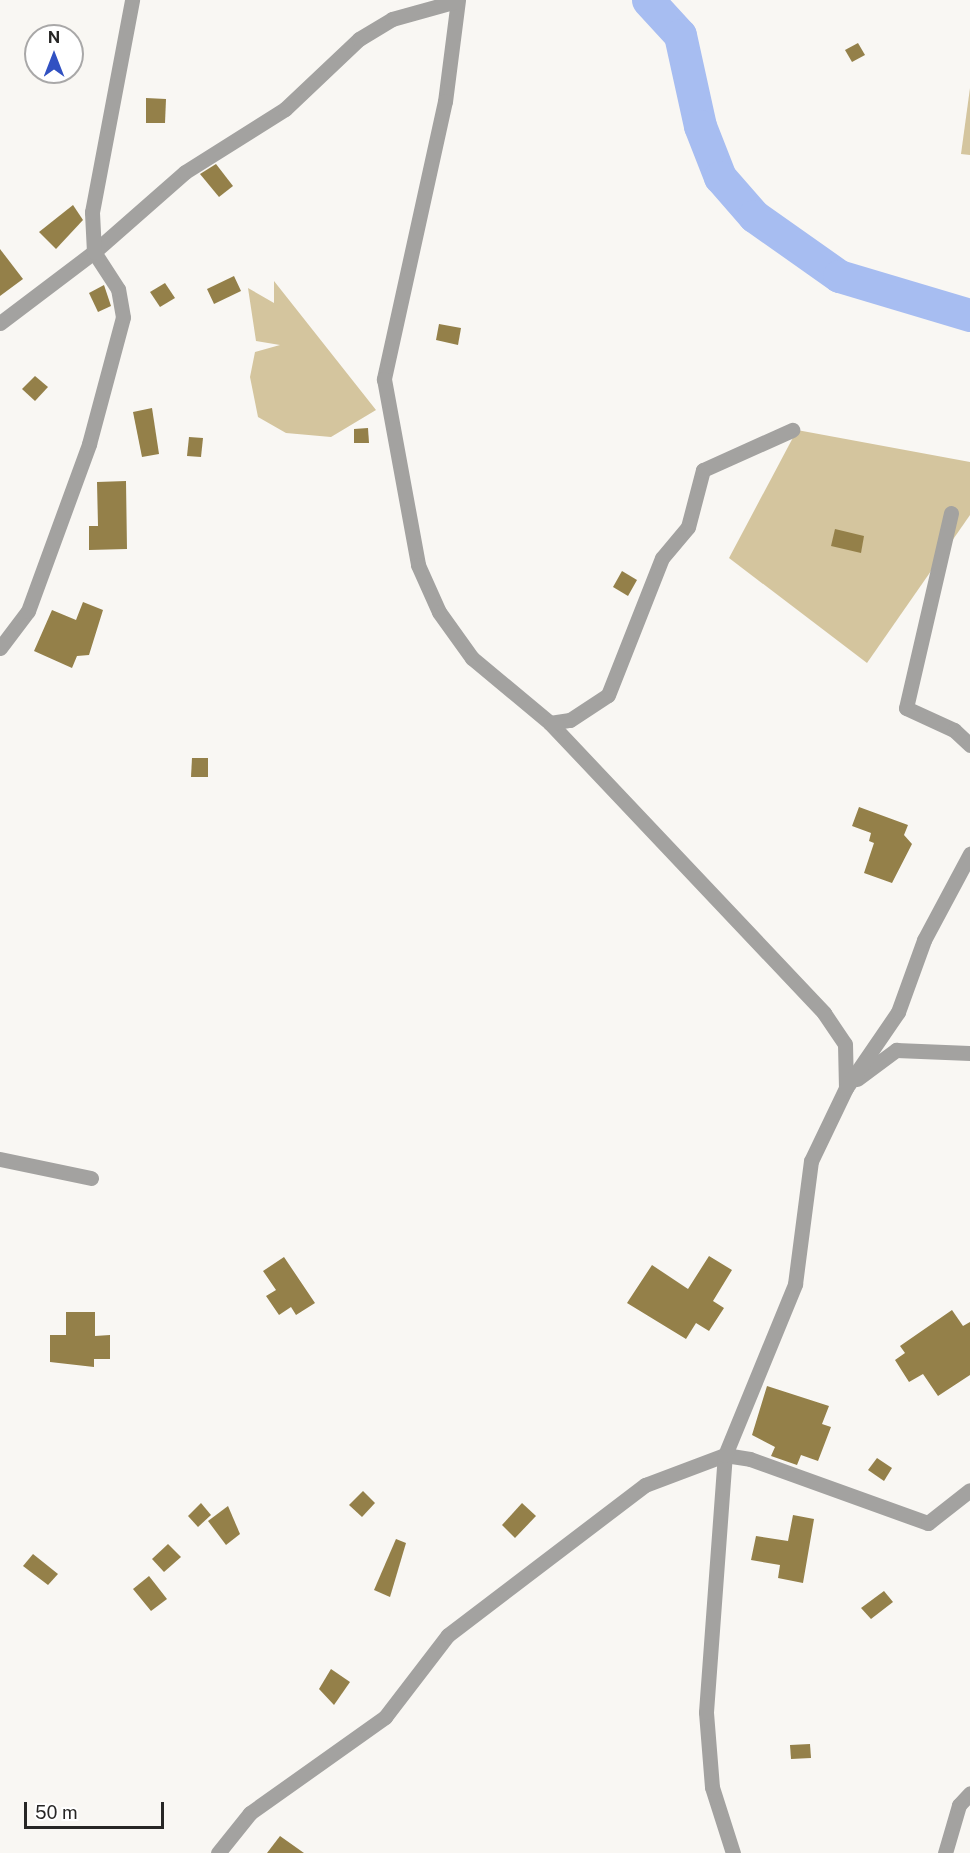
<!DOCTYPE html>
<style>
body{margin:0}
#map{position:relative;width:970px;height:1853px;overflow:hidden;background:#f9f7f3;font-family:"Public Sans",sans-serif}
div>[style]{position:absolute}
.green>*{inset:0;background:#d4c59e}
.river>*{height:33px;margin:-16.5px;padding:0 16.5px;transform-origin:16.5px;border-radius:16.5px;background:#a7bdf1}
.building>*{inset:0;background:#948049}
.minor>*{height:15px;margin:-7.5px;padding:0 7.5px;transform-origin:7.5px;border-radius:7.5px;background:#a3a2a0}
span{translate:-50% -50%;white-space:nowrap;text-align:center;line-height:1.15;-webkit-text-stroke:5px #fff;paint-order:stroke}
.north{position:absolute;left:24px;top:24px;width:60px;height:60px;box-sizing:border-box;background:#fff;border:2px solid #a9a8a8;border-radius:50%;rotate:0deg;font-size:16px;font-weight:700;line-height:24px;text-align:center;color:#272625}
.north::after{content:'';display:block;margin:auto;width:21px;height:27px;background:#3151c2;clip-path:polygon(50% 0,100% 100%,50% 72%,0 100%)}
.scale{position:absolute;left:24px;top:1802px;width:140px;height:27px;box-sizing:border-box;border:3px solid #272625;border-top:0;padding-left:8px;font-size:18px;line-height:21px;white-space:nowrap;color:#272625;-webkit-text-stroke:4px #fff;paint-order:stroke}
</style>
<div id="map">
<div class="green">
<div style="clip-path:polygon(970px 88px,970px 155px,961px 154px)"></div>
<div style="clip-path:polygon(274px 281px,376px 410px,331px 437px,286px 433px,258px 417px,250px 377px,255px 352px,280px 345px,256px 341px,248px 288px,274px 303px)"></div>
<div style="clip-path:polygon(797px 430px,970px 462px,970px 515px,867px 663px,729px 558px)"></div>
</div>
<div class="river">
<div style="left:648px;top:0;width:47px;rotate:47.6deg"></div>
<div style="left:680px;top:35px;width:93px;rotate:77.6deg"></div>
<div style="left:700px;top:126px;width:55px;rotate:68.6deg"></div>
<div style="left:720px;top:177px;width:52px;rotate:48.9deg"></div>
<div style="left:754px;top:216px;width:104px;rotate:35.2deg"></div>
<div style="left:839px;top:276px;width:137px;rotate:16.6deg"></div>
</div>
<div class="building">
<div style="clip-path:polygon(858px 43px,865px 55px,852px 62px,845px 50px)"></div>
<div style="clip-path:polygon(146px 98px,166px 99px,165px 123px,146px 123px)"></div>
<div style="clip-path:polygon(216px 164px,233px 186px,219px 197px,200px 174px)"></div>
<div style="clip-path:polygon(73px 205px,83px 220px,56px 249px,39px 232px)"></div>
<div style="clip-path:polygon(0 249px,23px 279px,0 296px)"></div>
<div style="clip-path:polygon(234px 276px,241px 291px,214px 304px,207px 289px)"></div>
<div style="clip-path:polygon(165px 283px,175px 298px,160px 307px,150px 292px)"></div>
<div style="clip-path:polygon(104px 285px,111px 306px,98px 312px,89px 293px)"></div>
<div style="clip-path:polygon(439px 324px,461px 328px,458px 345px,436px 340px)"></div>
<div style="clip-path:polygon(35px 376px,48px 387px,35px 401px,22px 389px)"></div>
<div style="clip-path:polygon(152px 408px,159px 454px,142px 457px,133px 412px)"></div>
<div style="clip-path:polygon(368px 428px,369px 443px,354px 443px,354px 429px)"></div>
<div style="clip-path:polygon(189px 437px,203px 438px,201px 457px,187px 456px)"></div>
<div style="clip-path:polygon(126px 481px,127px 549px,89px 550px,89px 526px,98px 526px,97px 482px)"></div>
<div style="clip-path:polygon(835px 529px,864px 536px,861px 553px,831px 546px)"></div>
<div style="clip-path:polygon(622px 571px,637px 580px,628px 596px,613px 587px)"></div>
<div style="clip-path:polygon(83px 602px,103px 610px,89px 655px,77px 656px,72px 668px,34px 651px,52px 610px,76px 620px)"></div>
<div style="clip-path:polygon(192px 758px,208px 758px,208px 777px,191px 777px)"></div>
<div style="clip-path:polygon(859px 807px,908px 825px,904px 835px,912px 844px,892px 883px,864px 873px,874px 843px,869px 841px,871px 833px,852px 826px)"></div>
<div style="clip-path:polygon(709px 1256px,732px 1270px,713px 1301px,724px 1308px,709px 1331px,696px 1323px,686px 1339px,627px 1303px,652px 1265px,688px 1289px)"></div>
<div style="clip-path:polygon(284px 1257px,315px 1303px,296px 1315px,291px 1307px,279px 1315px,266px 1296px,276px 1290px,263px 1271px)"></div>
<div style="clip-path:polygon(952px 1310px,963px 1326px,970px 1322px,970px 1375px,938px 1396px,923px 1374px,909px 1382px,895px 1360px,905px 1353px,900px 1346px)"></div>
<div style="clip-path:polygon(66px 1312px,95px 1312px,95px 1336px,110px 1335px,110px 1359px,94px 1359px,94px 1367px,50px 1362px,50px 1335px,66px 1335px)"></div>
<div style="clip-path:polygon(767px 1386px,829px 1406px,822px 1424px,831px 1427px,818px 1461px,801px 1455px,797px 1465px,771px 1456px,775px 1447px,752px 1435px)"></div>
<div style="clip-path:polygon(877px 1458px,892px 1468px,884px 1481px,868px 1470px)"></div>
<div style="clip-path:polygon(363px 1491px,375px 1503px,362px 1517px,349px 1505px)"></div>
<div style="clip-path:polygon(201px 1503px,211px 1515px,198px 1527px,188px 1516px)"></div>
<div style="clip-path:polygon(522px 1503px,536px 1516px,515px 1538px,502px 1525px)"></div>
<div style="clip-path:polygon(228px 1506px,240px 1534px,226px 1545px,208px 1521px)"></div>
<div style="clip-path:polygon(793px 1515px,814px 1519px,803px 1583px,778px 1578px,780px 1565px,751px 1560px,756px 1536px,788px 1541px)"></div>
<div style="clip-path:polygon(396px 1539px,406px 1543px,390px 1597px,374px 1590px)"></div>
<div style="clip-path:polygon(168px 1544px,181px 1557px,164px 1572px,152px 1559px)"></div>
<div style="clip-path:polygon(33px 1554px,58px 1574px,48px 1585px,23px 1566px)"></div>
<div style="clip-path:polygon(149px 1576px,167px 1599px,151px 1611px,133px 1589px)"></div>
<div style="clip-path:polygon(884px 1591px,893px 1602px,871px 1619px,861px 1608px)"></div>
<div style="clip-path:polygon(331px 1669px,350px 1682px,334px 1705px,319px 1689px)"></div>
<div style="clip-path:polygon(810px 1744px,811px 1758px,791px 1759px,790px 1745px)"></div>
<div style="clip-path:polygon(280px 1836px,304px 1853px,267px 1853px)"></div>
</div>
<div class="minor">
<div style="left:458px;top:0;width:102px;rotate:97.3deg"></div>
<div style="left:445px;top:101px;width:285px;rotate:102.4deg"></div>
<div style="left:384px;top:379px;width:189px;rotate:79.6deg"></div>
<div style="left:418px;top:565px;width:51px;rotate:65.9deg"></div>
<div style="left:439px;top:612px;width:57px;rotate:54.3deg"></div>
<div style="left:472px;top:658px;width:102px;rotate:39.8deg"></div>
<div style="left:550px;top:723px;width:399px;rotate:46.6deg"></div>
<div style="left:824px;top:1013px;width:37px;rotate:56deg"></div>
<div style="left:845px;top:1044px;width:44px;rotate:88.7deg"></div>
<div style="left:0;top:323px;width:118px;rotate:-37.1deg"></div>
<div style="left:94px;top:252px;width:121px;rotate:-41.3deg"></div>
<div style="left:185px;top:172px;width:118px;rotate:-32.2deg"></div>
<div style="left:285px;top:109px;width:102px;rotate:-43.4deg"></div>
<div style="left:359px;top:39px;width:39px;rotate:-31deg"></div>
<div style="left:392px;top:19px;width:67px;rotate:-15.5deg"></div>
<div style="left:951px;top:513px;width:200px;rotate:103deg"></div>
<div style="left:906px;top:708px;width:53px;rotate:24.6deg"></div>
<div style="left:954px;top:730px;width:22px;rotate:43deg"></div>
<div style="left:0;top:648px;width:46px;rotate:-52.9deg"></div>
<div style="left:28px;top:611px;width:178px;rotate:-69.9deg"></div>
<div style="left:89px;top:444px;width:131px;rotate:-75deg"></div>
<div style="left:123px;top:317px;width:28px;rotate:-100deg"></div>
<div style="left:118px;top:289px;width:44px;rotate:-123deg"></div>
<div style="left:94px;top:252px;width:40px;rotate:-92.9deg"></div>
<div style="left:92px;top:212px;width:216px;rotate:-79.3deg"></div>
<div style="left:550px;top:723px;width:20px;rotate:-9deg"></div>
<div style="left:570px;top:720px;width:45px;rotate:-33.3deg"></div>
<div style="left:608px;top:695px;width:147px;rotate:-68.5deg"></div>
<div style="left:662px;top:558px;width:40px;rotate:-50deg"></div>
<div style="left:688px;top:527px;width:59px;rotate:-75.3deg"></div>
<div style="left:703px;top:470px;width:98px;rotate:-24.2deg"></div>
<div style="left:857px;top:1079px;width:49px;rotate:-36.6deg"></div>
<div style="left:896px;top:1050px;width:74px;rotate:2.3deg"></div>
<div style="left:0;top:1159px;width:93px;rotate:11.8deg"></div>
<div style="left:218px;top:1853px;width:51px;rotate:-51.3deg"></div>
<div style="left:250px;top:1813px;width:166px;rotate:-35.4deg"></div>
<div style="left:385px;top:1717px;width:103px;rotate:-52.5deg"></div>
<div style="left:448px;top:1635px;width:248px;rotate:-37.3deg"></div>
<div style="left:645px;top:1485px;width:85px;rotate:-20.6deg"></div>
<div style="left:725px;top:1455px;width:25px;rotate:9deg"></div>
<div style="left:750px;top:1459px;width:189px;rotate:19.8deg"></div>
<div style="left:928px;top:1523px;width:53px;rotate:-38.2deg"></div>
<div style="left:733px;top:1853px;width:69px;rotate:-107.7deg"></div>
<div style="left:712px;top:1787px;width:75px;rotate:-94.6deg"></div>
<div style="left:706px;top:1712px;width:258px;rotate:-85.8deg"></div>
<div style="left:725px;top:1455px;width:185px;rotate:-67.7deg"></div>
<div style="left:795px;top:1284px;width:124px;rotate:-82.6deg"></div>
<div style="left:811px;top:1161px;width:81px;rotate:-64.4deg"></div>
<div style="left:846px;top:1088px;width:92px;rotate:-55.6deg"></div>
<div style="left:898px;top:1012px;width:77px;rotate:-70.1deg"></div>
<div style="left:924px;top:940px;width:98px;rotate:-61.9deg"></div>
<div style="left:945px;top:1853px;width:50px;rotate:-73.7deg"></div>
<div style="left:959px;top:1805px;width:16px;rotate:-47deg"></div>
</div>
<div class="north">N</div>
<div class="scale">50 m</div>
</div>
